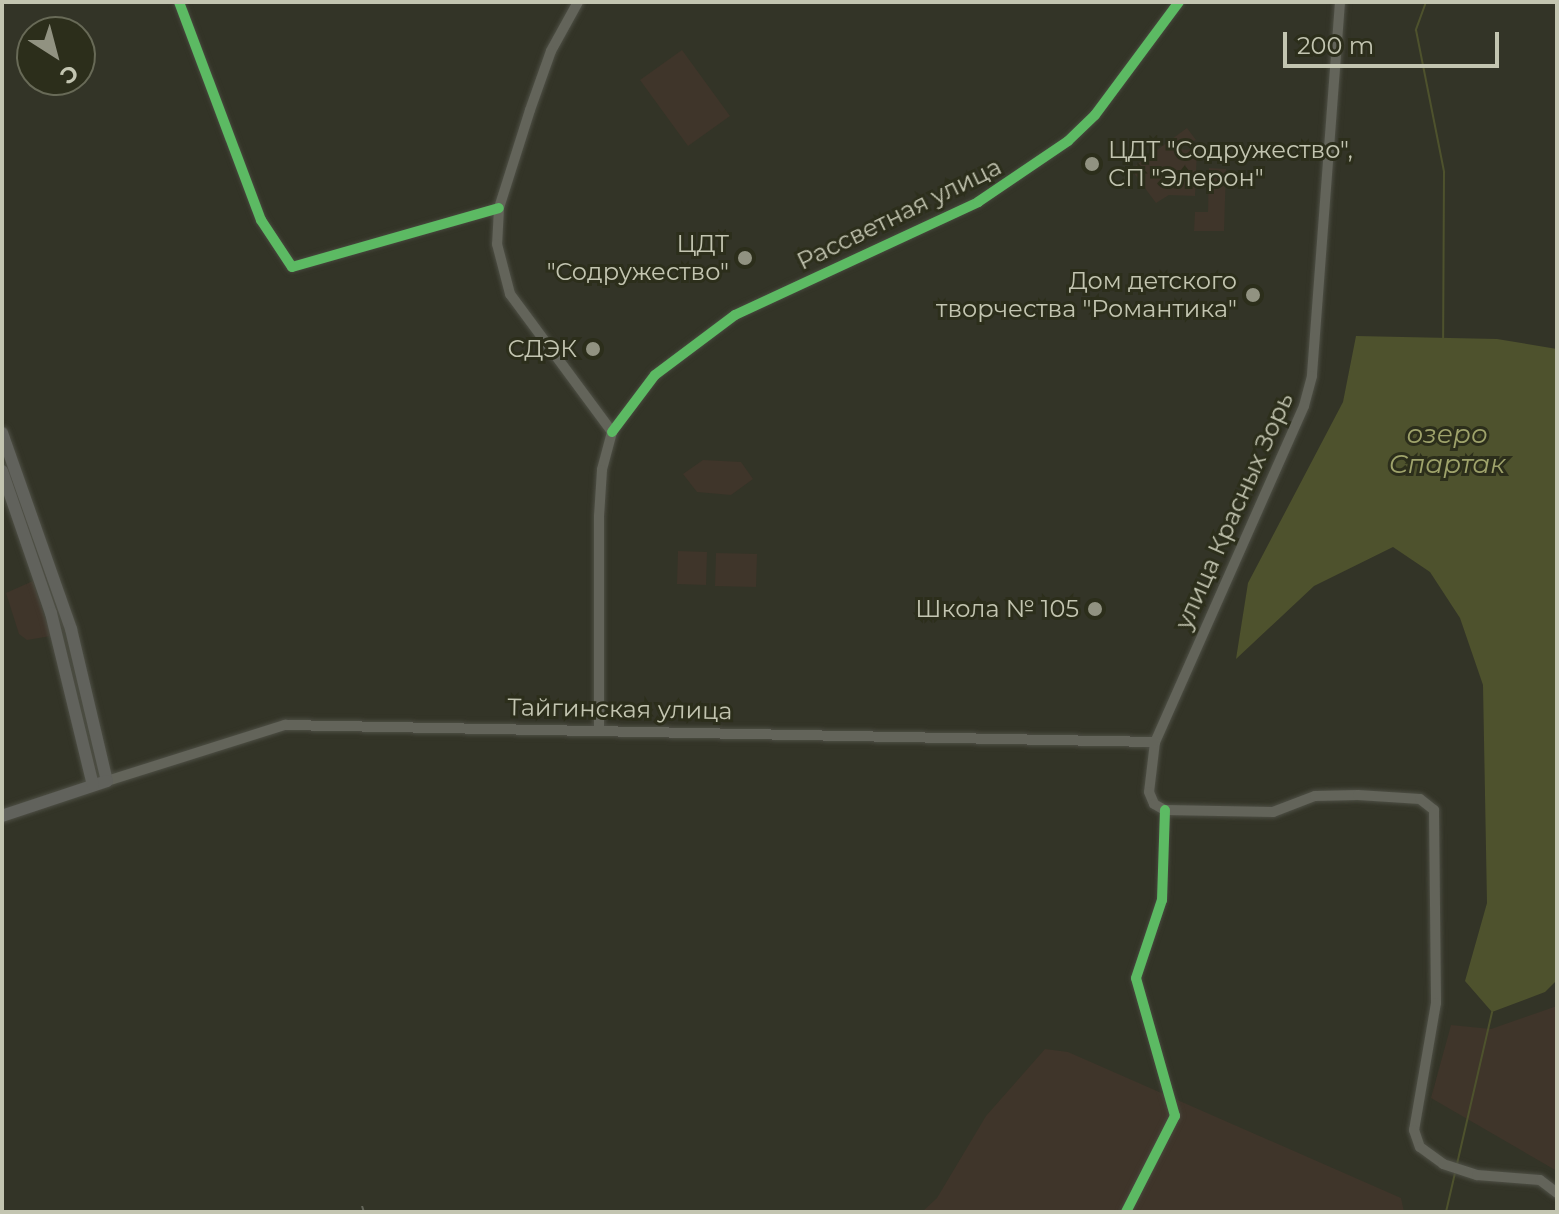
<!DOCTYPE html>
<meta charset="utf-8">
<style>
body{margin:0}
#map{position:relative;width:1559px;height:1214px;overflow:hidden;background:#333427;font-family:Montserrat,sans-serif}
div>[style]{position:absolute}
.green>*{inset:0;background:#3f352a}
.water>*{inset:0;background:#4e522d}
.stream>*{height:2px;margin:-1px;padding:0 1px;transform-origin:1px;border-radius:1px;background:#4e522d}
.roads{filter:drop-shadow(0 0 2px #4e4f45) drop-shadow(0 0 2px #4e4f45)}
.minor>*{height:8px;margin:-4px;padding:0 4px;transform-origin:4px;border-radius:4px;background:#616257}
.major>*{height:10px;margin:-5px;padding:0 5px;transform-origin:5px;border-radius:5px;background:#63645a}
.highway>*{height:12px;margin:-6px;padding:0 6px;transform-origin:6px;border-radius:6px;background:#61625c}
.rail>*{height:2px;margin-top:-1px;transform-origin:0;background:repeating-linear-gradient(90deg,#64665b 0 8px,transparent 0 16px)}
.cycleway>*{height:10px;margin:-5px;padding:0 5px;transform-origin:5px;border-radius:5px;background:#5cba63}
.dots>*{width:22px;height:22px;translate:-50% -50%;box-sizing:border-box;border:4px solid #2c2e1b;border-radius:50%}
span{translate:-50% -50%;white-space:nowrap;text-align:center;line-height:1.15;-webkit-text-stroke:6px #2c2e1b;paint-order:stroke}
.poi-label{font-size:24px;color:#c3c5b1}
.left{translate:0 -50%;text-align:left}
.right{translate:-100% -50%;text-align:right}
.street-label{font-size:24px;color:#c3c5b1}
.water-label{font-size:26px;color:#9fa36b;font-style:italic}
.frame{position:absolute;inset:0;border:4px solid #c3c5b1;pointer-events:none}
.north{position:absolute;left:16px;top:16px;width:80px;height:80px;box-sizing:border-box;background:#2c2e1b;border:2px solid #686a57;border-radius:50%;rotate:144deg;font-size:22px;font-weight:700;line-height:32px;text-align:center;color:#c3c5b1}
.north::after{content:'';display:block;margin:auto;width:28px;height:36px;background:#919281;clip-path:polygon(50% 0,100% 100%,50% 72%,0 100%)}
.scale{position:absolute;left:1283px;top:32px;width:216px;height:36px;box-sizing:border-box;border:4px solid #c3c5b1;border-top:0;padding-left:10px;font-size:24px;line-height:28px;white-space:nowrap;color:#c3c5b1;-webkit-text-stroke:6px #2c2e1b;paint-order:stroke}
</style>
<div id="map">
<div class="green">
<div style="clip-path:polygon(682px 50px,730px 116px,688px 146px,640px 80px)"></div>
<div style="clip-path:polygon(1187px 128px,1196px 140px,1173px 149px,1197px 150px,1195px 196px,1169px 195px,1156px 203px,1131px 169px)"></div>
<div style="clip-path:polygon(1209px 168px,1226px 169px,1224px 231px,1194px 231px,1195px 212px,1208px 212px)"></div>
<div style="clip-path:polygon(703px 460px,741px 462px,753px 479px,731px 495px,697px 492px,683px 474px)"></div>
<div style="clip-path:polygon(678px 551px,707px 552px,706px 585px,677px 584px)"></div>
<div style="clip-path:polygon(716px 553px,757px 554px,756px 587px,715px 586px)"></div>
<div style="clip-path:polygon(33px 581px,51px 636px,27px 640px,19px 634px,6px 593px)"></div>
<div style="clip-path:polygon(1557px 1006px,1557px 1171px,1431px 1098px,1451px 1025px,1491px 1029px)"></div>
<div style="clip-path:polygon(1045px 1049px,1068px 1052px,1401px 1198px,1404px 1212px,922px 1212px,937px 1198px,986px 1116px)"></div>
</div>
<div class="water">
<div style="clip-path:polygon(1356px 336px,1497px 339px,1557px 349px,1557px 980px,1545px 992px,1492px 1012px,1465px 981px,1487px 903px,1483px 685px,1460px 618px,1430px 572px,1393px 547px,1314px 586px,1236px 659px,1248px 583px,1343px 402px)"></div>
</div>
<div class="stream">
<div style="left:1426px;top:2px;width:30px;rotate:110deg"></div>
<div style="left:1416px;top:30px;width:145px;rotate:78.8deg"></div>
<div style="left:1444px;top:172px;width:166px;rotate:90.3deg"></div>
<div style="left:1457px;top:1164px;width:156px;rotate:-77deg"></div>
<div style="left:1446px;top:1212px;width:39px;rotate:-77deg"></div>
</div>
<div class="roads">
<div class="minor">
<div style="left:179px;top:2px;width:233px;rotate:69.4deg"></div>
<div style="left:261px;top:220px;width:56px;rotate:56.6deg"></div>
<div style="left:292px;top:267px;width:215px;rotate:-15.9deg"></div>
<div style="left:612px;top:432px;width:71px;rotate:-53deg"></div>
<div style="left:655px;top:375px;width:100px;rotate:-36.9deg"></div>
<div style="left:735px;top:315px;width:268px;rotate:-24.9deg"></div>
<div style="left:978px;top:202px;width:109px;rotate:-34.1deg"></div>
<div style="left:1068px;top:141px;width:37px;rotate:-44deg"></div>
<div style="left:1095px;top:115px;width:141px;rotate:-53.4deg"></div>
<div style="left:1126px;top:1212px;width:108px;rotate:-63deg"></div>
<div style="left:1175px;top:1116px;width:143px;rotate:-105.8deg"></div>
<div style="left:1136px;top:978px;width:82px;rotate:-71.6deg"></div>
<div style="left:1162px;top:900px;width:90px;rotate:-88.1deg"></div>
</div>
<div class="major">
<div style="left:578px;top:2px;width:56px;rotate:118.9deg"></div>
<div style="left:551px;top:51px;width:63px;rotate:109.6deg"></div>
<div style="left:530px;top:110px;width:103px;rotate:107.6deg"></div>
<div style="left:499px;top:208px;width:36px;rotate:93deg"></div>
<div style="left:497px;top:244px;width:52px;rotate:75.4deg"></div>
<div style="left:510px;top:294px;width:172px;rotate:53.5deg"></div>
<div style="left:612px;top:432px;width:39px;rotate:105deg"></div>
<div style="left:602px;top:470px;width:46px;rotate:93.7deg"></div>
<div style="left:599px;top:516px;width:214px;rotate:90deg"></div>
<div style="left:1340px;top:2px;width:375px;rotate:94.3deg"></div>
<div style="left:1312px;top:376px;width:31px;rotate:105deg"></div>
<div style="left:1304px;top:406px;width:368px;rotate:113.9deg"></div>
<div style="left:1155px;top:742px;width:50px;rotate:96.8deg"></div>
<div style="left:1149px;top:792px;width:13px;rotate:67deg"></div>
<div style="left:1154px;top:804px;width:13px;rotate:29deg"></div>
<div style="left:1165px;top:810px;width:108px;rotate:1.1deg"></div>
<div style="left:1273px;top:812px;width:45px;rotate:-20.9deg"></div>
<div style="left:1315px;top:796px;width:43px;rotate:-1.3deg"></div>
<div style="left:1358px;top:795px;width:62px;rotate:3.7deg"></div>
<div style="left:1420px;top:799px;width:18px;rotate:38deg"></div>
<div style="left:1434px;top:810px;width:193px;rotate:89.4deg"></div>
<div style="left:1436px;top:1003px;width:129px;rotate:99.8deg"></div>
<div style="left:1414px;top:1130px;width:18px;rotate:71deg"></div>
<div style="left:1420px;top:1147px;width:29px;rotate:36deg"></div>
<div style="left:1443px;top:1164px;width:36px;rotate:18deg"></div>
<div style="left:1477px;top:1175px;width:63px;rotate:4.5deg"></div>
<div style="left:1540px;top:1180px;width:21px;rotate:37deg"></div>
<div style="left:107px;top:781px;width:187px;rotate:-17.5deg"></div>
<div style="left:285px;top:725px;width:870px;rotate:1.12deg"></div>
</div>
<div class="highway">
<div style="left:2px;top:433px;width:208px;rotate:70.6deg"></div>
<div style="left:71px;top:629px;width:156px;rotate:76.7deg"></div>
<div style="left:107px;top:781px;width:111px;rotate:161.6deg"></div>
<div style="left:2px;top:471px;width:150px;rotate:71deg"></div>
<div style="left:51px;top:613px;width:177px;rotate:76.3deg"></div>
</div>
</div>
<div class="rail">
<div style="left:362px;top:1206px;width:6px;rotate:72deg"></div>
</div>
<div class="cycleway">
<div style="left:179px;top:2px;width:233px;rotate:69.4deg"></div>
<div style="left:261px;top:220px;width:56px;rotate:56.6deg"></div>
<div style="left:292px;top:267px;width:215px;rotate:-15.9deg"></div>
<div style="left:612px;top:432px;width:71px;rotate:-53deg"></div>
<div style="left:655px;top:375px;width:100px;rotate:-36.9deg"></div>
<div style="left:735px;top:315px;width:268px;rotate:-24.9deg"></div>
<div style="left:978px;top:202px;width:109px;rotate:-34.1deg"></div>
<div style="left:1068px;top:141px;width:37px;rotate:-44deg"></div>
<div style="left:1095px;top:115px;width:141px;rotate:-53.4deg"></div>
<div style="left:1126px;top:1212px;width:108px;rotate:-63deg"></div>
<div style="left:1175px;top:1116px;width:143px;rotate:-105.8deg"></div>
<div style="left:1136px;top:978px;width:82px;rotate:-71.6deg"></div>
<div style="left:1162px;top:900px;width:90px;rotate:-88.1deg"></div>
</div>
<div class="dots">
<div style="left:1092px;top:164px;background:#919281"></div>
<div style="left:745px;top:258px;background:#919281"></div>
<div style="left:1253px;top:295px;background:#919281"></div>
<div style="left:593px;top:349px;background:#919281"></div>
<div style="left:1095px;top:609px;background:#919281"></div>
</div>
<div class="poi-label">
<span class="left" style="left:1108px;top:164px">ЦДТ "Содружество",<br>СП "Элерон"</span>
<span class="right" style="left:729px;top:258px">ЦДТ<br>"Содружество"</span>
<span class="right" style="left:1237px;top:295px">Дом детского<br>творчества "Романтика"</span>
<span class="right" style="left:577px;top:349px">СДЭК</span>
<span class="right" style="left:1079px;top:609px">Школа № 105</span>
</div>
<div class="street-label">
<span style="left:899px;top:214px;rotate:-26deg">Рассветная улица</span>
<span style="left:1234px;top:511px;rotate:-66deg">улица Красных Зорь</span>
<span style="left:620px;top:709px;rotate:1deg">Тайгинская улица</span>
</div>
<div class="water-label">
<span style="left:1447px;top:450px">озеро<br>Спартак</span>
</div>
<div class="frame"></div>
<div class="north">С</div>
<div class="scale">200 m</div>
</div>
